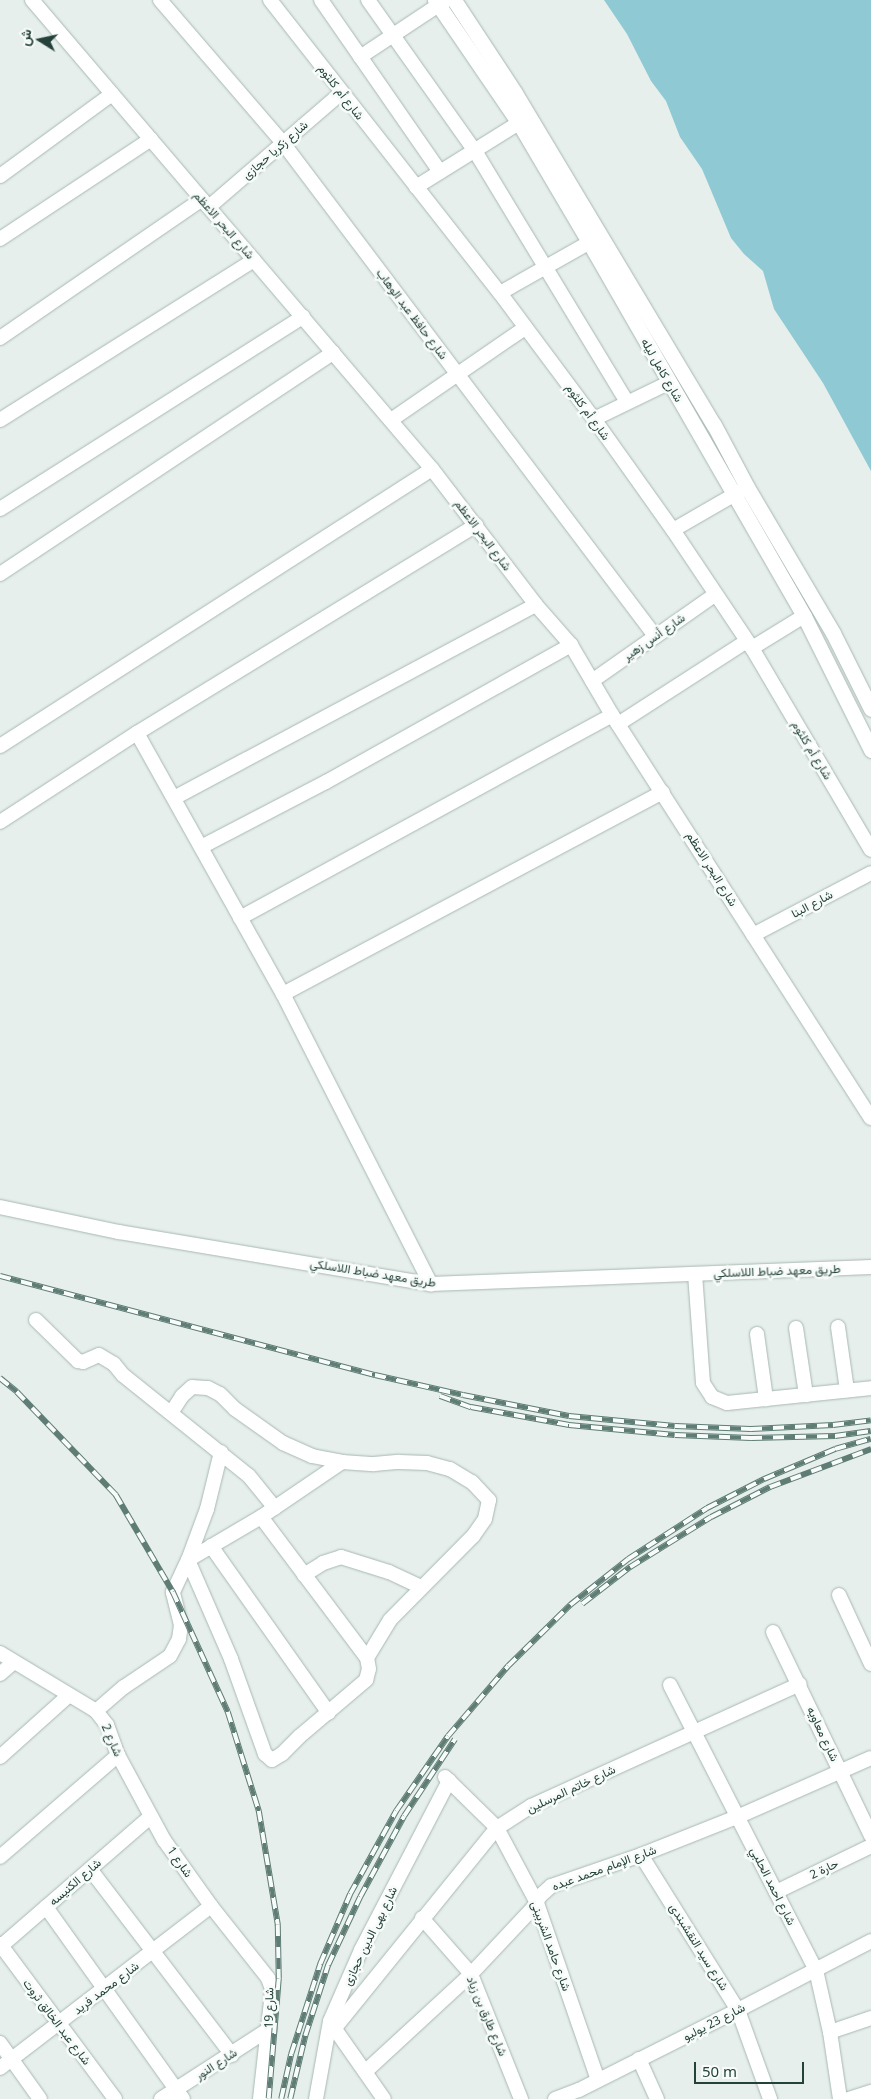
<!DOCTYPE html>
<meta charset="utf-8">
<style>
body{margin:0}
#map{position:relative;width:871px;height:2099px;overflow:hidden;background:#e6efeb;font-family:"Noto Sans",Vazirmatn,sans-serif}
div>[style]{position:absolute}
.water>*{inset:0;background:#8ec9d4}
.roads{filter:drop-shadow(0 0 1px #a8b8b2) drop-shadow(0 0 1px #a8b8b2)}
.street>*{height:14px;margin:-7px;padding:0 7px;transform-origin:7px;border-radius:7px;background:#fff}
.secondary>*{height:15px;margin:-7.5px;padding:0 7.5px;transform-origin:7.5px;border-radius:7.5px;background:#fff}
.rail>*{height:5.5px;margin-top:-2.75px;transform-origin:0;background:repeating-linear-gradient(90deg,#f7fbf9 0 11px,#5f7d75 0 22px);box-sizing:border-box;border-block:1px solid #5f7d75}
span{translate:-50% -50%;white-space:nowrap;text-align:center;line-height:1.15;-webkit-text-stroke:5px #f7fbf9;paint-order:stroke}
.street-label{font-size:12px;color:#24423a}
.north{position:absolute;left:15px;top:15px;width:50px;height:50px;-webkit-text-stroke:4px #f7fbf9;paint-order:stroke;rotate:280deg;font-size:14px;font-weight:700;line-height:20px;text-align:center;color:#24423a}
.north::after{content:'';display:block;margin:auto;width:18px;height:22px;background:#24423a;clip-path:polygon(50% 0,100% 100%,50% 72%,0 100%)}
.scale{position:absolute;left:694px;top:2062px;width:110px;height:22px;box-sizing:border-box;border:2px solid #24423a;border-top:0;padding-left:6px;font-size:15px;line-height:18px;white-space:nowrap;color:#24423a;-webkit-text-stroke:4px #f7fbf9;paint-order:stroke}
</style>
<div id="map">
<div class="water">
<div style="clip-path:polygon(604px 0,871px 0,871px 471px,823px 383px,774px 309px,763px 271px,744px 254px,731px 238px,702px 169px,680px 137px,666px 101px,651px 81px,627px 34px)"></div>
</div>
<div class="roads">
<div class="street">
<div style="left:32px;top:0;width:616px;rotate:49.54deg"></div>
<div style="left:432px;top:469px;width:171px;rotate:52.6deg"></div>
<div style="left:536px;top:605px;width:53px;rotate:48.8deg"></div>
<div style="left:571px;top:645px;width:81px;rotate:59.6deg"></div>
<div style="left:612px;top:715px;width:479px;rotate:57.3deg"></div>
<div style="left:160px;top:0;width:189px;rotate:49.3deg"></div>
<div style="left:283px;top:143px;width:618px;rotate:52.96deg"></div>
<div style="left:270px;top:0;width:372px;rotate:51.9deg"></div>
<div style="left:500px;top:293px;width:157px;rotate:53.3deg"></div>
<div style="left:594px;top:419px;width:136px;rotate:54.6deg"></div>
<div style="left:673px;top:530px;width:142px;rotate:56.2deg"></div>
<div style="left:752px;top:648px;width:234px;rotate:59.5deg"></div>
<div style="left:321px;top:0;width:209px;rotate:55.3deg"></div>
<div style="left:368px;top:0;width:185px;rotate:54.7deg"></div>
<div style="left:475px;top:151px;width:293px;rotate:58.8deg"></div>
<div style="left:360px;top:57px;width:103px;rotate:-33.5deg"></div>
<div style="left:0;top:176px;width:139px;rotate:-36.2deg"></div>
<div style="left:416px;top:187px;width:121px;rotate:-31.9deg"></div>
<div style="left:209px;top:207px;width:174px;rotate:-40.8deg"></div>
<div style="left:0;top:239px;width:181px;rotate:-33.5deg"></div>
<div style="left:500px;top:293px;width:114px;rotate:-29.5deg"></div>
<div style="left:0;top:338px;width:245px;rotate:-34.5deg"></div>
<div style="left:594px;top:419px;width:82px;rotate:-25.9deg"></div>
<div style="left:0;top:420px;width:300px;rotate:-32.2deg"></div>
<div style="left:391px;top:420px;width:163px;rotate:-34.5deg"></div>
<div style="left:0;top:509px;width:359px;rotate:-32.4deg"></div>
<div style="left:673px;top:530px;width:82px;rotate:-30deg"></div>
<div style="left:0;top:574px;width:400px;rotate:-33.6deg"></div>
<div style="left:752px;top:648px;width:61px;rotate:-31.6deg"></div>
<div style="left:592px;top:681px;width:151px;rotate:-35.1deg"></div>
<div style="left:618px;top:724px;width:153px;rotate:-32.8deg"></div>
<div style="left:137px;top:733px;width:299px;rotate:60.8deg"></div>
<div style="left:283px;top:994px;width:326px;rotate:63deg"></div>
<div style="left:0;top:746px;width:513px;rotate:-32.67deg"></div>
<div style="left:174px;top:798px;width:410px;rotate:-28.1deg"></div>
<div style="left:0;top:822px;width:163px;rotate:-33deg"></div>
<div style="left:137px;top:733px;width:398px;rotate:-31.5deg"></div>
<div style="left:201px;top:847px;width:141px;rotate:-27.5deg"></div>
<div style="left:326px;top:782px;width:281px;rotate:-29.2deg"></div>
<div style="left:240px;top:918px;width:424px;rotate:-28.6deg"></div>
<div style="left:753px;top:935px;width:133px;rotate:-27.7deg"></div>
<div style="left:283px;top:994px;width:430px;rotate:-28deg"></div>
<div style="left:0;top:1207px;width:122px;rotate:11.9deg"></div>
<div style="left:119px;top:1232px;width:316px;rotate:9.5deg"></div>
<div style="left:431px;top:1284px;width:440px;rotate:-2.2deg"></div>
<div style="left:695px;top:1274px;width:109px;rotate:85.8deg"></div>
<div style="left:703px;top:1383px;width:17px;rotate:57deg"></div>
<div style="left:712px;top:1397px;width:16px;rotate:22deg"></div>
<div style="left:727px;top:1403px;width:145px;rotate:-5.9deg"></div>
<div style="left:36px;top:1320px;width:59px;rotate:44.3deg"></div>
<div style="left:78px;top:1361px;width:5px;rotate:11deg"></div>
<div style="left:83px;top:1362px;width:17px;rotate:-24deg"></div>
<div style="left:99px;top:1355px;width:17px;rotate:31deg"></div>
<div style="left:114px;top:1364px;width:14px;rotate:51deg"></div>
<div style="left:123px;top:1375px;width:161px;rotate:38.7deg"></div>
<div style="left:249px;top:1476px;width:41px;rotate:50.9deg"></div>
<div style="left:838px;top:1327px;width:64px;rotate:81.9deg"></div>
<div style="left:796px;top:1328px;width:68px;rotate:81.5deg"></div>
<div style="left:757px;top:1334px;width:66px;rotate:82.1deg"></div>
<div style="left:171px;top:1413px;width:20px;rotate:-57deg"></div>
<div style="left:182px;top:1396px;width:13px;rotate:-42deg"></div>
<div style="left:192px;top:1387px;width:16px;rotate:4deg"></div>
<div style="left:208px;top:1388px;width:13px;rotate:27deg"></div>
<div style="left:220px;top:1394px;width:21px;rotate:45deg"></div>
<div style="left:235px;top:1409px;width:59px;rotate:35.3deg"></div>
<div style="left:283px;top:1443px;width:32px;rotate:24deg"></div>
<div style="left:312px;top:1456px;width:31px;rotate:11deg"></div>
<div style="left:342px;top:1462px;width:32px;rotate:4deg"></div>
<div style="left:374px;top:1464px;width:25px;rotate:-5deg"></div>
<div style="left:399px;top:1462px;width:28px;rotate:2deg"></div>
<div style="left:427px;top:1463px;width:24px;rotate:15deg"></div>
<div style="left:450px;top:1469px;width:26px;rotate:31deg"></div>
<div style="left:472px;top:1482px;width:25px;rotate:47deg"></div>
<div style="left:489px;top:1500px;width:19px;rotate:102deg"></div>
<div style="left:485px;top:1519px;width:21px;rotate:125deg"></div>
<div style="left:473px;top:1536px;width:118px;rotate:134.7deg"></div>
<div style="left:390px;top:1620px;width:44px;rotate:121.2deg"></div>
<div style="left:221px;top:1452px;width:59px;rotate:103.8deg"></div>
<div style="left:207px;top:1509px;width:54px;rotate:110.4deg"></div>
<div style="left:188px;top:1560px;width:108px;rotate:66.5deg"></div>
<div style="left:231px;top:1659px;width:101px;rotate:70.3deg"></div>
<div style="left:265px;top:1754px;width:9px;rotate:41deg"></div>
<div style="left:272px;top:1760px;width:12px;rotate:-31deg"></div>
<div style="left:282px;top:1754px;width:25px;rotate:-45deg"></div>
<div style="left:300px;top:1736px;width:87px;rotate:-40.3deg"></div>
<div style="left:366px;top:1680px;width:11px;rotate:-75deg"></div>
<div style="left:369px;top:1669px;width:11px;rotate:-100deg"></div>
<div style="left:367px;top:1658px;width:176px;rotate:-126.9deg"></div>
<div style="left:211px;top:1546px;width:204px;rotate:54.8deg"></div>
<div style="left:304px;top:1575px;width:22px;rotate:-32deg"></div>
<div style="left:323px;top:1563px;width:19px;rotate:-18deg"></div>
<div style="left:341px;top:1557px;width:50px;rotate:17.4deg"></div>
<div style="left:389px;top:1572px;width:35px;rotate:25deg"></div>
<div style="left:839px;top:1595px;width:76px;rotate:65.1deg"></div>
<div style="left:773px;top:1632px;width:226px;rotate:64.3deg"></div>
<div style="left:0;top:1653px;width:112px;rotate:31.1deg"></div>
<div style="left:96px;top:1711px;width:18px;rotate:52deg"></div>
<div style="left:107px;top:1725px;width:32px;rotate:70deg"></div>
<div style="left:118px;top:1755px;width:97px;rotate:61.6deg"></div>
<div style="left:164px;top:1840px;width:81px;rotate:54.5deg"></div>
<div style="left:211px;top:1906px;width:92px;rotate:51.6deg"></div>
<div style="left:268px;top:1978px;width:12px;rotate:70deg"></div>
<div style="left:272px;top:1989px;width:12px;rotate:95deg"></div>
<div style="left:271px;top:2001px;width:99px;rotate:96.4deg"></div>
<div style="left:0;top:1674px;width:18px;rotate:-41deg"></div>
<div style="left:670px;top:1685px;width:320px;rotate:62.9deg"></div>
<div style="left:816px;top:1970px;width:64px;rotate:77.3deg"></div>
<div style="left:830px;top:2032px;width:68px;rotate:81.5deg"></div>
<div style="left:96px;top:1711px;width:37px;rotate:-41deg"></div>
<div style="left:124px;top:1687px;width:55px;rotate:-34deg"></div>
<div style="left:170px;top:1656px;width:19px;rotate:-62deg"></div>
<div style="left:179px;top:1639px;width:14px;rotate:-82deg"></div>
<div style="left:181px;top:1625px;width:34px;rotate:-104deg"></div>
<div style="left:173px;top:1592px;width:35px;rotate:-65deg"></div>
<div style="left:188px;top:1560px;width:85px;rotate:-30.5deg"></div>
<div style="left:261px;top:1517px;width:98px;rotate:-34.2deg"></div>
<div style="left:0;top:1757px;width:91px;rotate:-41.9deg"></div>
<div style="left:445px;top:1777px;width:73px;rotate:44.4deg"></div>
<div style="left:497px;top:1828px;width:85px;rotate:61.9deg"></div>
<div style="left:537px;top:1903px;width:187px;rotate:71deg"></div>
<div style="left:641px;top:1855px;width:183px;rotate:58deg"></div>
<div style="left:738px;top:2010px;width:95px;rotate:70.2deg"></div>
<div style="left:0;top:1857px;width:156px;rotate:-40.8deg"></div>
<div style="left:90px;top:1869px;width:234px;rotate:52.6deg"></div>
<div style="left:776px;top:1892px;width:106px;rotate:-25.8deg"></div>
<div style="left:46px;top:1907px;width:236px;rotate:54.5deg"></div>
<div style="left:422px;top:1918px;width:74px;rotate:48.8deg"></div>
<div style="left:471px;top:1974px;width:135px;rotate:68.2deg"></div>
<div style="left:0;top:1944px;width:193px;rotate:53.4deg"></div>
<div style="left:0;top:1947px;width:198px;rotate:-40.9deg"></div>
<div style="left:330px;top:2022px;width:94px;rotate:55deg"></div>
<div style="left:334px;top:2029px;width:259px;rotate:-51deg"></div>
<div style="left:497px;top:1828px;width:40px;rotate:-32.9deg"></div>
<div style="left:531px;top:1806px;width:295px;rotate:-24.4deg"></div>
<div style="left:830px;top:2032px;width:43px;rotate:-18.9deg"></div>
<div style="left:0;top:2043px;width:69px;rotate:54.5deg"></div>
<div style="left:639px;top:2059px;width:44px;rotate:65.8deg"></div>
<div style="left:0;top:2068px;width:266px;rotate:-37.5deg"></div>
<div style="left:366px;top:2071px;width:143px;rotate:-42.7deg"></div>
<div style="left:471px;top:1974px;width:91px;rotate:-46.8deg"></div>
<div style="left:533px;top:1908px;width:14px;rotate:-60deg"></div>
<div style="left:540px;top:1896px;width:15px;rotate:-42deg"></div>
<div style="left:551px;top:1886px;width:95px;rotate:-19deg"></div>
<div style="left:641px;top:1855px;width:103px;rotate:-21.6deg"></div>
<div style="left:737px;top:1817px;width:146px;rotate:-23.8deg"></div>
<div style="left:161px;top:2099px;width:129px;rotate:-32.9deg"></div>
<div style="left:316px;top:2099px;width:79px;rotate:-79.8deg"></div>
<div style="left:330px;top:2021px;width:77px;rotate:-66.4deg"></div>
<div style="left:361px;top:1950px;width:191px;rotate:-62.5deg"></div>
<div style="left:555px;top:2099px;width:26px;rotate:-21deg"></div>
<div style="left:579px;top:2090px;width:178px;rotate:-26.7deg"></div>
<div style="left:738px;top:2010px;width:150px;rotate:-27.4deg"></div>
<div style="left:849px;top:2099px;width:23px;rotate:-18deg"></div>
</div>
<div class="secondary">
<div style="left:435px;top:0;width:149px;rotate:55.7deg"></div>
<div style="left:519px;top:123px;width:138px;rotate:59.5deg"></div>
<div style="left:589px;top:242px;width:431px;rotate:60.1deg"></div>
<div style="left:804px;top:616px;width:150px;rotate:63.4deg"></div>
<div style="left:454px;top:0;width:111px;rotate:56.7deg"></div>
<div style="left:515px;top:93px;width:387px;rotate:59.1deg"></div>
<div style="left:714px;top:425px;width:70px;rotate:62deg"></div>
<div style="left:747px;top:487px;width:169px;rotate:59.5deg"></div>
<div style="left:833px;top:633px;width:85px;rotate:63.4deg"></div>
</div>
</div>
<div class="rail">
<div style="left:0;top:1276px;width:388px;rotate:14.8deg"></div>
<div style="left:375px;top:1375px;width:90px;rotate:12.8deg"></div>
<div style="left:463px;top:1395px;width:108px;rotate:11.2deg"></div>
<div style="left:569px;top:1416px;width:106px;rotate:5.4deg"></div>
<div style="left:675px;top:1426px;width:76px;rotate:2.3deg"></div>
<div style="left:751px;top:1429px;width:82px;rotate:-2.8deg"></div>
<div style="left:833px;top:1425px;width:38px;rotate:-7deg"></div>
<div style="left:0;top:1378px;width:22px;rotate:39deg"></div>
<div style="left:17px;top:1392px;width:143px;rotate:46.1deg"></div>
<div style="left:116px;top:1495px;width:113px;rotate:59.6deg"></div>
<div style="left:173px;top:1592px;width:132px;rotate:65.4deg"></div>
<div style="left:228px;top:1712px;width:104px;rotate:72.6deg"></div>
<div style="left:259px;top:1811px;width:116px;rotate:80.5deg"></div>
<div style="left:278px;top:1925px;width:54px;rotate:88.9deg"></div>
<div style="left:279px;top:1979px;width:120px;rotate:94.8deg"></div>
<div style="left:440px;top:1396px;width:33px;rotate:20deg"></div>
<div style="left:471px;top:1407px;width:100px;rotate:10.4deg"></div>
<div style="left:569px;top:1425px;width:106px;rotate:5.4deg"></div>
<div style="left:675px;top:1435px;width:76px;rotate:2.3deg"></div>
<div style="left:751px;top:1438px;width:84px;rotate:-1.4deg"></div>
<div style="left:835px;top:1436px;width:36px;rotate:-8deg"></div>
<div style="left:582px;top:1604px;width:61px;rotate:-37.6deg"></div>
<div style="left:630px;top:1567px;width:95px;rotate:-31.7deg"></div>
<div style="left:711px;top:1517px;width:66px;rotate:-27deg"></div>
<div style="left:770px;top:1487px;width:108px;rotate:-20.6deg"></div>
<div style="left:281px;top:2099px;width:46px;rotate:-77.5deg"></div>
<div style="left:291px;top:2054px;width:95px;rotate:-72.1deg"></div>
<div style="left:320px;top:1964px;width:76px;rotate:-66.8deg"></div>
<div style="left:350px;top:1894px;width:95px;rotate:-61deg"></div>
<div style="left:396px;top:1811px;width:91px;rotate:-55.3deg"></div>
<div style="left:448px;top:1736px;width:92px;rotate:-49.4deg"></div>
<div style="left:508px;top:1666px;width:87px;rotate:-44.5deg"></div>
<div style="left:570px;top:1605px;width:74px;rotate:-38.4deg"></div>
<div style="left:628px;top:1559px;width:94px;rotate:-32.8deg"></div>
<div style="left:707px;top:1508px;width:64px;rotate:-27deg"></div>
<div style="left:764px;top:1479px;width:77px;rotate:-22.9deg"></div>
<div style="left:835px;top:1449px;width:37px;rotate:-16deg"></div>
<div style="left:290px;top:2099px;width:65px;rotate:-76.6deg"></div>
<div style="left:305px;top:2036px;width:75px;rotate:-72.1deg"></div>
<div style="left:328px;top:1965px;width:75px;rotate:-64.8deg"></div>
<div style="left:360px;top:1897px;width:92px;rotate:-61.5deg"></div>
<div style="left:404px;top:1816px;width:92px;rotate:-56.5deg"></div>
</div>
<div class="street-label">
<span style="left:341px;top:92px;rotate:52deg">شارع أم كلثوم</span>
<span style="left:275px;top:150px;rotate:-41deg">شارع زكريا حجازى</span>
<span style="left:224px;top:225px;rotate:49deg">شارع البحر الاعظم</span>
<span style="left:412px;top:314px;rotate:53deg">شارع حافظ عبد الوهاب</span>
<span style="left:662px;top:370px;rotate:60deg">شارع كامل ليله</span>
<span style="left:588px;top:412px;rotate:54deg">شارع أم كلثوم</span>
<span style="left:483px;top:535px;rotate:53deg">شارع البحر الاعظم</span>
<span style="left:654px;top:637px;rotate:-35deg">شارع أنس زهير</span>
<span style="left:812px;top:750px;rotate:59deg">شارع أم كلثوم</span>
<span style="left:712px;top:869px;rotate:58deg">شارع البحر الاعظم</span>
<span style="left:812px;top:904px;rotate:-28deg">شارع البنا</span>
<span style="left:777px;top:1271px;rotate:-2deg">طريق معهد ضباط اللاسلكي</span>
<span style="left:373px;top:1273px;rotate:9deg">طريق معهد ضباط اللاسلكي</span>
<span style="left:823px;top:1734px;rotate:65deg">شارع معاويه</span>
<span style="left:112px;top:1740px;rotate:66deg">شارع 2</span>
<span style="left:571px;top:1789px;rotate:-25deg">شارع خاتم المرسلين</span>
<span style="left:180px;top:1862px;rotate:55deg">شارع 1</span>
<span style="left:604px;top:1868px;rotate:-20deg">شارع الإمام محمد عبده</span>
<span style="left:824px;top:1869px;rotate:-26deg">حارة 2</span>
<span style="left:75px;top:1882px;rotate:-41deg">شارع الكنيسه</span>
<span style="left:773px;top:1886px;rotate:63deg">شارع احمد الحلبي</span>
<span style="left:370px;top:1936px;rotate:-64deg">شارع بهى الدين حجازى</span>
<span style="left:551px;top:1946px;rotate:70deg">شارع حامد الشربينى</span>
<span style="left:699px;top:1947px;rotate:58deg">شارع سيد النقشبندى</span>
<span style="left:106px;top:1988px;rotate:-37deg">شارع محمد فريد</span>
<span style="left:269px;top:2008px;rotate:-89deg">شارع 19</span>
<span style="left:487px;top:2016px;rotate:67deg">شارع طارق بن زياد</span>
<span style="left:57px;top:2022px;rotate:53deg">شارع عبد الخالق ثروت</span>
<span style="left:714px;top:2022px;rotate:-27deg">شارع 23 يوليو</span>
<span style="left:216px;top:2064px;rotate:-33deg">شارع النور</span>
</div>
<div class="north">ش</div>
<div class="scale">50 m</div>
</div>
